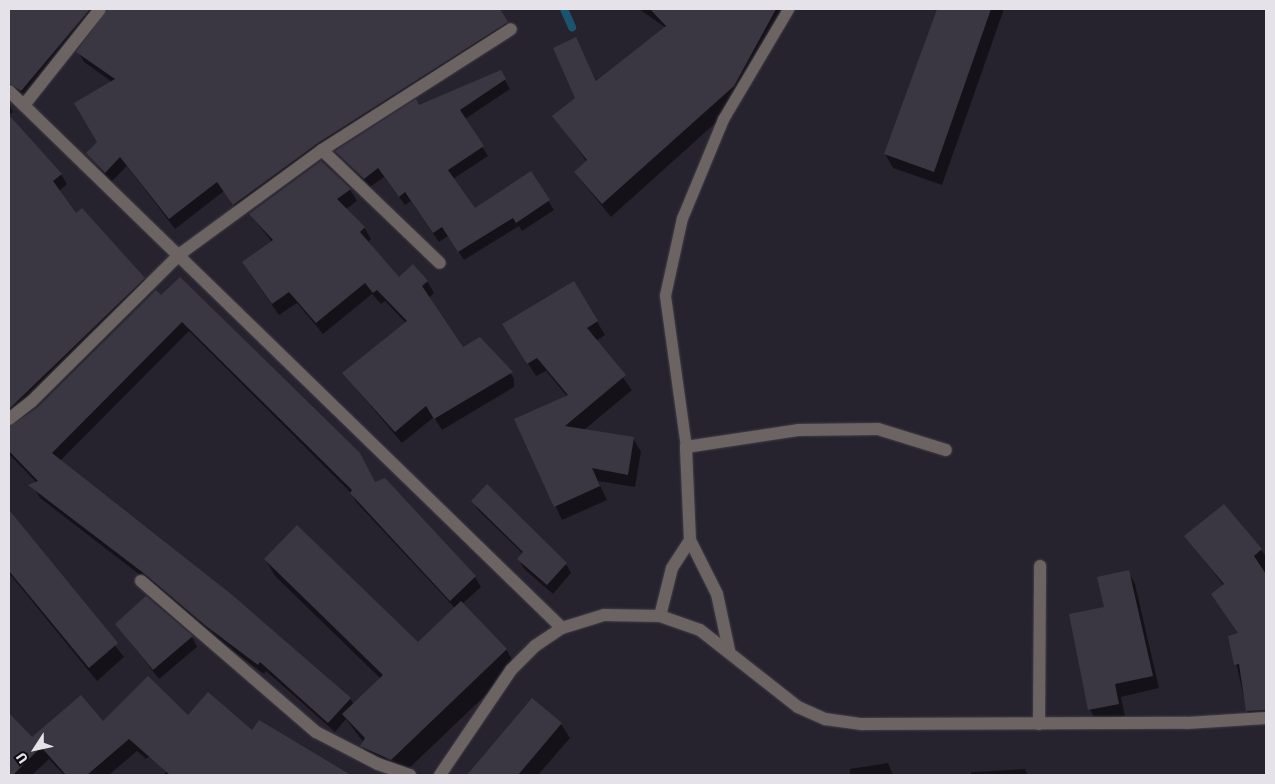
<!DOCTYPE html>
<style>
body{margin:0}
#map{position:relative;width:1275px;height:784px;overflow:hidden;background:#27232e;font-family:"Fira Sans",sans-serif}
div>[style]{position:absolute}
.shadow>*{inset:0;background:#0007}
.stream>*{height:8px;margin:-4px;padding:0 4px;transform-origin:4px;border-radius:4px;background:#1b546f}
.building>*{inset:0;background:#3b3742}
.roads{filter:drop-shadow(0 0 1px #423e48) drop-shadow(0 0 1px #423e48)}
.service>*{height:11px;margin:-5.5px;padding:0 5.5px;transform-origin:5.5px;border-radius:5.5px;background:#6b6463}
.minor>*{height:12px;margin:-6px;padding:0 6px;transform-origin:6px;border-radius:6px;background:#6b6463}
.tertiary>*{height:12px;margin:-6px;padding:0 6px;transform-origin:6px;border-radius:6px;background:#6b6463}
span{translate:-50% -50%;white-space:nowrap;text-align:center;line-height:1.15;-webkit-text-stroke:5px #0f0d12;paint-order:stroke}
.frame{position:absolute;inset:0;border:10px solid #e5e2e9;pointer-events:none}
.north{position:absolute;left:10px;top:724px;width:50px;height:50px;-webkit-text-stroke:4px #0f0d12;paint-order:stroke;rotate:235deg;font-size:14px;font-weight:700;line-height:20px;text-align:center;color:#e5e2e9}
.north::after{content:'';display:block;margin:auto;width:18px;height:22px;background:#e5e2e9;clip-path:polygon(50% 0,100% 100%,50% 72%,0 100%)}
</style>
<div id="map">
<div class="shadow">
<div style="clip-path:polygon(9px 9px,498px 9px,512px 32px,323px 153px,240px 214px,224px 191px,175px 229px,127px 166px,111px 182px,87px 153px,98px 143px,112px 82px,84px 62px,78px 52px,109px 12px,99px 14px,27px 101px,9px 98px)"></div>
<div style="clip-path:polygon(639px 9px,688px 9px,697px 15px,702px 9px,790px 9px,741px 100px,611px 217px,575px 173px,587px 162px,554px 116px,577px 98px,576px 39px,597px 82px,666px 28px)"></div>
<div style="clip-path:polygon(937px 9px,1004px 9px,942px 185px,893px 168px,885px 154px)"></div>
<div style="clip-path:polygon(500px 72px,510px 89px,465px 119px,488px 156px,453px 179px,475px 210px,531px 173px,554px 210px,522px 231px,519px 226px,464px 260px,448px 236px,439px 242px,411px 201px,405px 205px,384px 177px,370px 187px,337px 152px,419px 107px)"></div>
<div style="clip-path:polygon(9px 105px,13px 112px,9px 115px)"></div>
<div style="clip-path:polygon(9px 117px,61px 174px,67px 184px,59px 191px,75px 215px,144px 278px,150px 288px,9px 424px)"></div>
<div style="clip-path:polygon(350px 190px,357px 201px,346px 209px,364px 227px,371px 239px,368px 242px,399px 279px,427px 281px,434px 293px,429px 298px,463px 349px,507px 367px,514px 379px,514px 387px,442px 430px,434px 417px,402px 443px,343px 373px,406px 323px,385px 301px,381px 304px,372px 294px,323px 334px,297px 303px,279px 315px,243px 263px,272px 242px,250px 214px)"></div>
<div style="clip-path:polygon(574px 283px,605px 335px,596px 341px,632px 390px,584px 430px,633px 438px,641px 452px,635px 487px,598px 481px,607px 500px,562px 520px,515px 420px,567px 396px,546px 371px,536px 376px,511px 337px)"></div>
<div style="clip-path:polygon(evenodd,156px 291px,375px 484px,475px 577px,481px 587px,462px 604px,506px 649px,516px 666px,402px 775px,372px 763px,362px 746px,364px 743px,346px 719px,335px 732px,266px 671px,264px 674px,213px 636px,153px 585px,40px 498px,34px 488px,37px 483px,9px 454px,9px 426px,14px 427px,37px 409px,156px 291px,189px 331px,351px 493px,357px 503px,455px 608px,418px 644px,265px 559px,275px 576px,381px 679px,354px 705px,350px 698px,60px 461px,189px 331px)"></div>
<div style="clip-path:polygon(473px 501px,566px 564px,571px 573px,553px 594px,524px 569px,519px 559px,523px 554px,478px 510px)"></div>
<div style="clip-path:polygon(1223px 506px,1266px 556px,1266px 721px,1253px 721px,1247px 711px,1230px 636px,1239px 635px,1224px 586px,1186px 536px)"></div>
<div style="clip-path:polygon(14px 518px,124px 657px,97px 681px,9px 573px,9px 523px)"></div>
<div style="clip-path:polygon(1128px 571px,1135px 584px,1159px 688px,1121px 697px,1125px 716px,1097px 722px,1090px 710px,1071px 615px,1106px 608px)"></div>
<div style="clip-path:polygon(146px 598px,192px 637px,197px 647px,159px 679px,116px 624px)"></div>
<div style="clip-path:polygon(533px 700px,561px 724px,570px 738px,538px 775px,468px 775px)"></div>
<div style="clip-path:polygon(9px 715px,32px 739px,103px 723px,188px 722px,146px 759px,137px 751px,109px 775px,64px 775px,49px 759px,32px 775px,9px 775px)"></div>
<div style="clip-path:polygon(259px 721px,351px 775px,211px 775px,195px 766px,252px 732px)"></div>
<div style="clip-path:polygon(177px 761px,191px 775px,163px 775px)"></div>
<div style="clip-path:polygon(888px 763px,893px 775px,850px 775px,850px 769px)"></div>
<div style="clip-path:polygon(1025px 769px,1028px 775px,971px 775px,971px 772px)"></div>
</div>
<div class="stream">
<div style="left:564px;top:9px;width:20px;rotate:66deg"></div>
</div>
<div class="building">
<div style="clip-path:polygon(9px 9px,90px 9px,21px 91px,9px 83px)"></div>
<div style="clip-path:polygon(108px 9px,500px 9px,508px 22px,318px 143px,233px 205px,217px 182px,169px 219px,120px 157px,105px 173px,86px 153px,97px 142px,74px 103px,115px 79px,76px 52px)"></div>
<div style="clip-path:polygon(650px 9px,776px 9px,734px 86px,602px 204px,574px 172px,587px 160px,552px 116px,575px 98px,553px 48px,576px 37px,596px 81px,666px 26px)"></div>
<div style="clip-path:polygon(937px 9px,991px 9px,934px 172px,884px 154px)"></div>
<div style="clip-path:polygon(501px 70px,506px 79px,460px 110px,484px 146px,448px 170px,475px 208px,531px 171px,550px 200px,516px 223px,513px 218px,458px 252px,442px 227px,433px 233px,405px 192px,399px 197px,378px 168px,364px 179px,335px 151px,416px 99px,419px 105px)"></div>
<div style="clip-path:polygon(9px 115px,62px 174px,53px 181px,76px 213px,82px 208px,145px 278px,9px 409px)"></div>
<div style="clip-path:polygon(321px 161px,351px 189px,337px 199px,365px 227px,360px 232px,399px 277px,413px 264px,428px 281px,422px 286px,463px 347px,480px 337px,513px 372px,434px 419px,426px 406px,395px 432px,342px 373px,407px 321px,377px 290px,373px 293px,365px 283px,316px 323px,289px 292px,272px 304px,242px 262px,273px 240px,249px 214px)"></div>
<div style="clip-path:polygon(180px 277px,360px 453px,375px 482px,385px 478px,476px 576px,450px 601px,350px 493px,352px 490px,182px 322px,52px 453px,231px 594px,351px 698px,328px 723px,260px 662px,258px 665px,206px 626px,146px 575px,28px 485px,38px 481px,9px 451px,9px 427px,37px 408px,156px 290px,161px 295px)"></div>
<div style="clip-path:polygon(574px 281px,598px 321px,587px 328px,626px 375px,565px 426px,634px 437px,628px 475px,592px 468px,600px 486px,554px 507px,514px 419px,568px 395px,537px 358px,527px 364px,502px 324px)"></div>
<div style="clip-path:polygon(487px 484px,567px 563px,547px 585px,517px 559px,523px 552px,471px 501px)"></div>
<div style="clip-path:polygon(1224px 504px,1262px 549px,1254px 556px,1266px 574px,1266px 710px,1246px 711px,1239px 664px,1234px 665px,1228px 636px,1238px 633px,1211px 594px,1224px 584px,1184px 536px)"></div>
<div style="clip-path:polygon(9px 510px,118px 643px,89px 668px,9px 571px)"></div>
<div style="clip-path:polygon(297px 525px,418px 642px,461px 601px,507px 649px,391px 760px,360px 746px,365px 738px,342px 714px,383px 675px,264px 559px)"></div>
<div style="clip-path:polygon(1129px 570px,1153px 676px,1115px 684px,1119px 704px,1088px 710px,1069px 614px,1104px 607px,1097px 577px)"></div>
<div style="clip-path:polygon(146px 596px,193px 636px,153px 670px,115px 624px)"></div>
<div style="clip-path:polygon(148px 676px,188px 715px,208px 692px,252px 730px,259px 720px,351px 775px,170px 775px,129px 739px,87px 775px,66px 775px,41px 747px,13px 775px,9px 775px,9px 713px,32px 737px,81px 695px,103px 721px)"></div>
<div style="clip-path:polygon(532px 698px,562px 723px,518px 775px,467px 775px)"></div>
</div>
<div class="roads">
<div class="service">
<div style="left:686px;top:447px;width:153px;rotate:-97.9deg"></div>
<div style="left:665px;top:295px;width:79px;rotate:-77.6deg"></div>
<div style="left:682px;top:218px;width:107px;rotate:-67.5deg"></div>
<div style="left:723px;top:119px;width:128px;rotate:-59.4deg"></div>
</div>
<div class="minor">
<div style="left:9px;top:91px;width:771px;rotate:44.16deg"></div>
<div style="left:24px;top:105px;width:122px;rotate:-51.6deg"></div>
<div style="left:322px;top:150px;width:163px;rotate:43.8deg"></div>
<div style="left:9px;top:419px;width:28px;rotate:-38deg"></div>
<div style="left:31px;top:402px;width:210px;rotate:-44.8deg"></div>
<div style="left:180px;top:254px;width:176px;rotate:-36.2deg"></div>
<div style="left:322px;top:150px;width:224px;rotate:-32.6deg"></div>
<div style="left:141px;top:581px;width:231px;rotate:40.8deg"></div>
<div style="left:316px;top:732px;width:70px;rotate:27.3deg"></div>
<div style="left:378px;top:764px;width:34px;rotate:19deg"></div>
<div style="left:660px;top:616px;width:49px;rotate:-76deg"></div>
<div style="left:672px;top:568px;width:33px;rotate:-57deg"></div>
<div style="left:729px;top:650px;width:57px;rotate:-102.1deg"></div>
<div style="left:717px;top:594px;width:60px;rotate:-116.6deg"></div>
<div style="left:690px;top:540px;width:93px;rotate:-92.5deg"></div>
<div style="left:686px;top:447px;width:113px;rotate:-8.6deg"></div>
<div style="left:798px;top:430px;width:80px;rotate:-0.7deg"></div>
<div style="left:878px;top:429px;width:71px;rotate:17.2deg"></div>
<div style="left:1039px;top:724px;width:158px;rotate:-89.6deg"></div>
</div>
<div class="tertiary">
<div style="left:440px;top:775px;width:127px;rotate:-55.9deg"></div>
<div style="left:511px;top:670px;width:34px;rotate:-45deg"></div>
<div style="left:535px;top:646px;width:32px;rotate:-34deg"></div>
<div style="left:562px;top:628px;width:44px;rotate:-17.2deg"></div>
<div style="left:604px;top:615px;width:56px;rotate:1deg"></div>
<div style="left:660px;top:616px;width:42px;rotate:19.3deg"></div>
<div style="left:700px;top:630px;width:125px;rotate:38.2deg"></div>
<div style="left:798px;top:707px;width:30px;rotate:24deg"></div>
<div style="left:825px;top:719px;width:37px;rotate:8deg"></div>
<div style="left:862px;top:724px;width:325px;rotate:-0.2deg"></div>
<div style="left:1187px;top:723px;width:79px;rotate:-3.6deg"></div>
</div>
</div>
<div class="frame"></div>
<div class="north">U</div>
</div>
